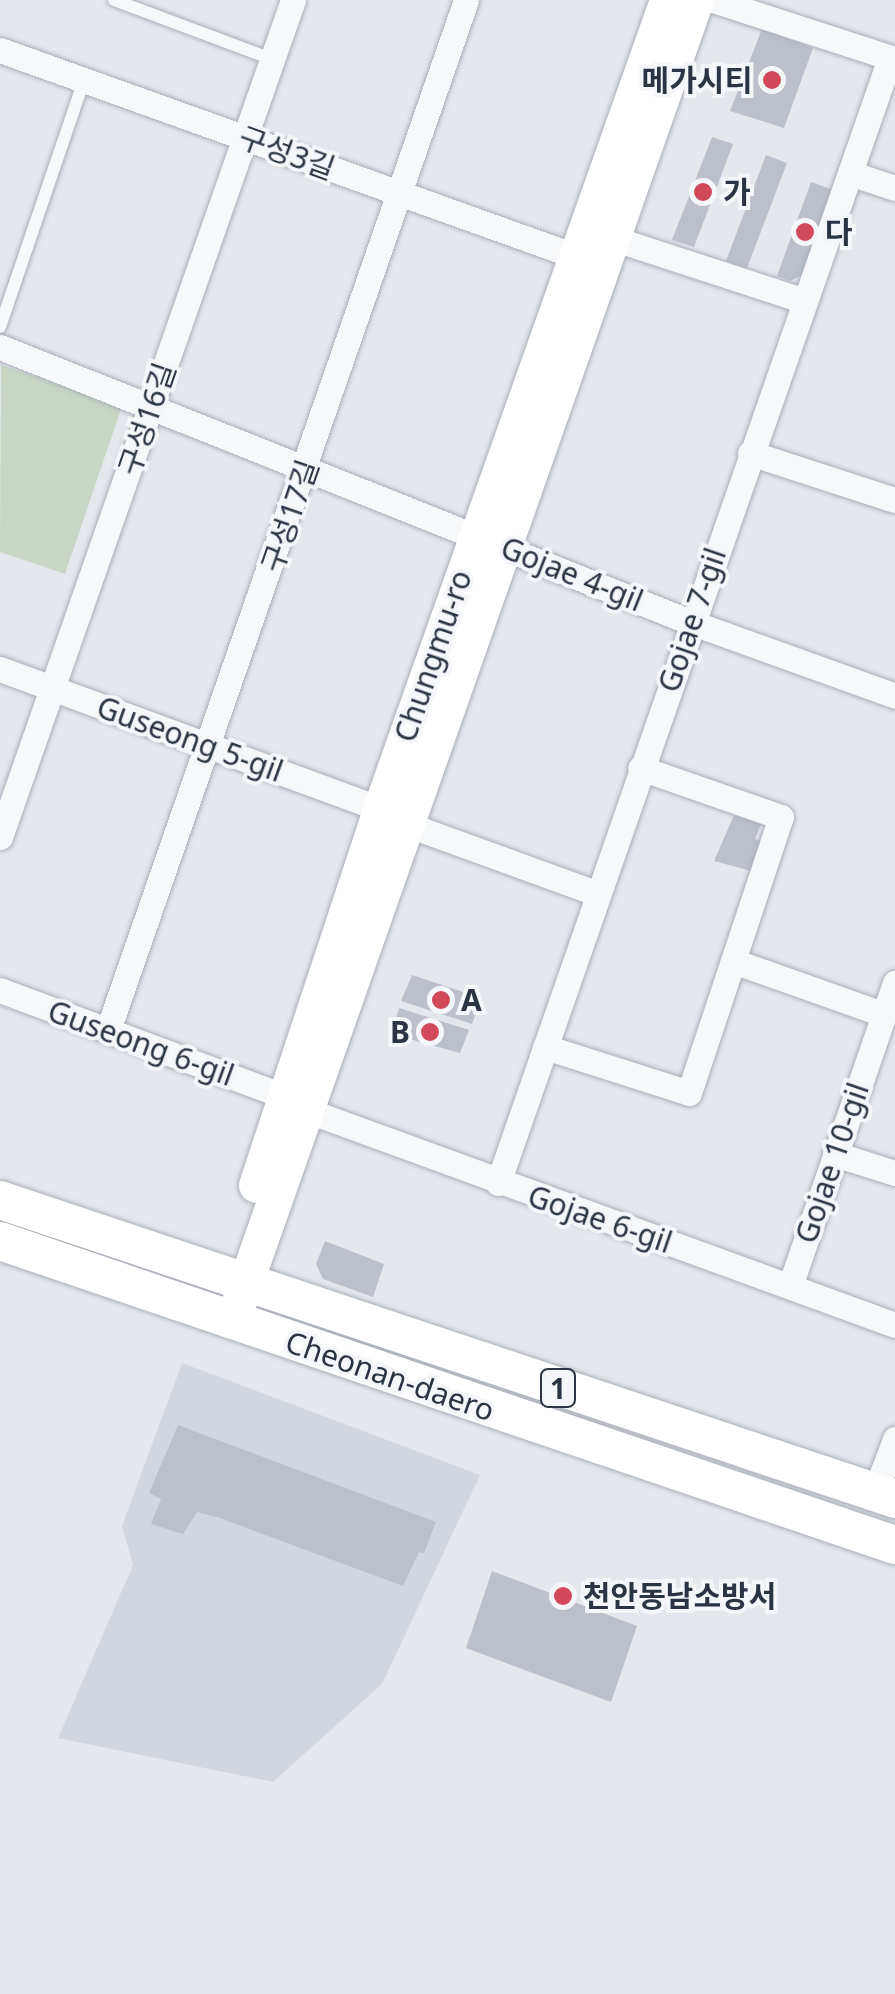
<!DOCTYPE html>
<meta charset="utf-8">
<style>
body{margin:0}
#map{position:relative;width:895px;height:1994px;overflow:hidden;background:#e4e7ec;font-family:"Noto Sans","Noto Sans KR",sans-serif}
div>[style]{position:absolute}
.built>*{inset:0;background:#d2d6de}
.green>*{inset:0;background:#c9d6c5}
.building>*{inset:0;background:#bbc0ca}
.roads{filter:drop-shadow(0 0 2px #a9aeb7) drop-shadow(0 0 2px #a9aeb7)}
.lane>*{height:12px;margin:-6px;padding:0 6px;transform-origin:6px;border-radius:6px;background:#f7f8fa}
.street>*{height:25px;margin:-12.5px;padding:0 12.5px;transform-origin:12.5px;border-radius:12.5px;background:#f7f8fa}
.secondary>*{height:35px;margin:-17.5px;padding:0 17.5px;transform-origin:17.5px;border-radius:17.5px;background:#fff}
.primary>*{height:38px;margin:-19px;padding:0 19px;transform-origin:19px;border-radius:19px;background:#fff}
.dots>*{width:28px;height:28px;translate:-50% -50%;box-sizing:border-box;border:5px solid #f4f6f9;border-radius:50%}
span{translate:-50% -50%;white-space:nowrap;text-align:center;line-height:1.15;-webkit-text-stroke:8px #f4f6f9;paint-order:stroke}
.shield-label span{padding:2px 8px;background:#f4f6f9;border:2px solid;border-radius:8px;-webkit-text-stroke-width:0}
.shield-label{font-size:28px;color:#2b3445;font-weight:700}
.poi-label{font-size:30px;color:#2b3445;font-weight:700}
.right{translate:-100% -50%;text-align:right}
.left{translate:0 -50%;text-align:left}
.street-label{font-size:30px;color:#2b3445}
</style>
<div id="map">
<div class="built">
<div style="clip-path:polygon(182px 1363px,480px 1475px,382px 1684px,273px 1782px,58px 1738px,133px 1565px,122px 1526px)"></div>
</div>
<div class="green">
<div style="clip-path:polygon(1px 365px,122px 406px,65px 574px,0 552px)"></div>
</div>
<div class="building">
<div style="clip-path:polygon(762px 29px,813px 48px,784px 128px,730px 111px)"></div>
<div style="clip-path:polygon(712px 137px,733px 144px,694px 247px,672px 240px)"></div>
<div style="clip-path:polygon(766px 155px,787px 163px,747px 268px,726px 261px)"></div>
<div style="clip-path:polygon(811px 182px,831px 189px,802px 275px,790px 281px,777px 276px)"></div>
<div style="clip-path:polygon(734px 815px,761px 824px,755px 839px,766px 843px,755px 872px,714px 861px)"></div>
<div style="clip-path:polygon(412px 975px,481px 998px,472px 1024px,401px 1001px)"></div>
<div style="clip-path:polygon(399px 1008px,469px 1030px,460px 1053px,391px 1034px)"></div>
<div style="clip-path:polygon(325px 1241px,384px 1264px,373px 1297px,323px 1279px,316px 1264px)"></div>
<div style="clip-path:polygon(178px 1425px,436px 1522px,424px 1553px,419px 1552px,403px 1586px,217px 1517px,197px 1512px,183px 1534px,151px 1524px,161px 1499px,149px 1493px)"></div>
<div style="clip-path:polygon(492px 1571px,637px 1626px,611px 1702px,466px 1648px)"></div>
</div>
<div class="roads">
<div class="lane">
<div style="left:114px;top:0;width:169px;rotate:20.5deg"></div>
<div style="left:0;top:327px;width:261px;rotate:-71.2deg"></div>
</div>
<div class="street">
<div style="left:713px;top:0;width:191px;rotate:18deg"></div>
<div style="left:0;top:50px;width:611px;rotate:19.71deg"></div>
<div style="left:850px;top:173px;width:47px;rotate:18.4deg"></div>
<div style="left:612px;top:238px;width:203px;rotate:18.1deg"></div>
<div style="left:0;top:347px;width:743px;rotate:21.73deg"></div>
<div style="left:690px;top:622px;width:218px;rotate:19.8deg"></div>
<div style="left:750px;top:453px;width:152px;rotate:18deg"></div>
<div style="left:0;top:669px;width:405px;rotate:20.2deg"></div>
<div style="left:406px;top:824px;width:204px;rotate:20deg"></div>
<div style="left:0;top:837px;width:887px;rotate:-70.71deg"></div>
<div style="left:733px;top:961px;width:159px;rotate:19.5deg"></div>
<div style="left:0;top:990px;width:302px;rotate:20.5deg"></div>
<div style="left:108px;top:1030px;width:1090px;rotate:-70.83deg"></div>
<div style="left:545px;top:1047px;width:151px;rotate:17.7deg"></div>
<div style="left:689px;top:1093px;width:291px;rotate:-71.6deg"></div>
<div style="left:781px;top:817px;width:149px;rotate:-160.8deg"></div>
<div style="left:306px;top:1110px;width:627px;rotate:20.05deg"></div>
<div style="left:835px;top:1154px;width:63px;rotate:17.6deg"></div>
<div style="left:498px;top:1183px;width:1191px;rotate:-70.79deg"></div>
<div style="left:790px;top:1286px;width:321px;rotate:-70.9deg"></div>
<div style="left:875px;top:1492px;width:57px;rotate:-69.3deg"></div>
</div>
<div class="secondary">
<div style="left:256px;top:1185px;width:396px;rotate:-71.7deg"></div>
<div style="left:380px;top:809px;width:858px;rotate:-70.47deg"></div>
<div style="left:237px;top:1307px;width:1385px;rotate:-70.65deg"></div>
</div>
<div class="primary">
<div style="left:0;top:1200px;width:944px;rotate:18.47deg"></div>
<div style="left:0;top:1241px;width:945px;rotate:18.76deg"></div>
</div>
</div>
<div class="dots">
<div style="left:772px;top:80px;background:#d1495b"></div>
<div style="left:703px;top:192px;background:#d1495b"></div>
<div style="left:805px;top:232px;background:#d1495b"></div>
<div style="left:441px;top:1000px;background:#d1495b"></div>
<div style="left:430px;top:1032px;background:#d1495b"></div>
<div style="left:563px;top:1596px;background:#d1495b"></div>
</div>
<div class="shield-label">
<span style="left:558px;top:1388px">1</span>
</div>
<div class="poi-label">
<span class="right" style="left:752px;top:80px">메가시티</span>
<span class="left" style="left:723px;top:192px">가</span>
<span class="left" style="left:825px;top:232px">다</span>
<span class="left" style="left:461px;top:1000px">A</span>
<span class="right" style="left:410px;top:1032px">B</span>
<span class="left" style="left:583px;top:1596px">천안동남소방서</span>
</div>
<div class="street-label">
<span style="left:287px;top:153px;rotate:20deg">구성3길</span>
<span style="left:147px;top:419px;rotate:-71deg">구성16길</span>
<span style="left:290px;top:516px;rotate:-71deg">구성17길</span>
<span style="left:572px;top:574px;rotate:22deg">Gojae 4-gil</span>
<span style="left:692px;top:620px;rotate:-71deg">Gojae 7-gil</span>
<span style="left:433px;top:656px;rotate:-71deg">Chungmu-ro</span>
<span style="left:190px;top:739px;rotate:20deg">Guseong 5-gil</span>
<span style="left:141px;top:1043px;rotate:20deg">Guseong 6-gil</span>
<span style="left:832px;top:1163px;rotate:-71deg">Gojae 10-gil</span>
<span style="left:600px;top:1219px;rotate:19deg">Gojae 6-gil</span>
<span style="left:390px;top:1376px;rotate:19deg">Cheonan-daero</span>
</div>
</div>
